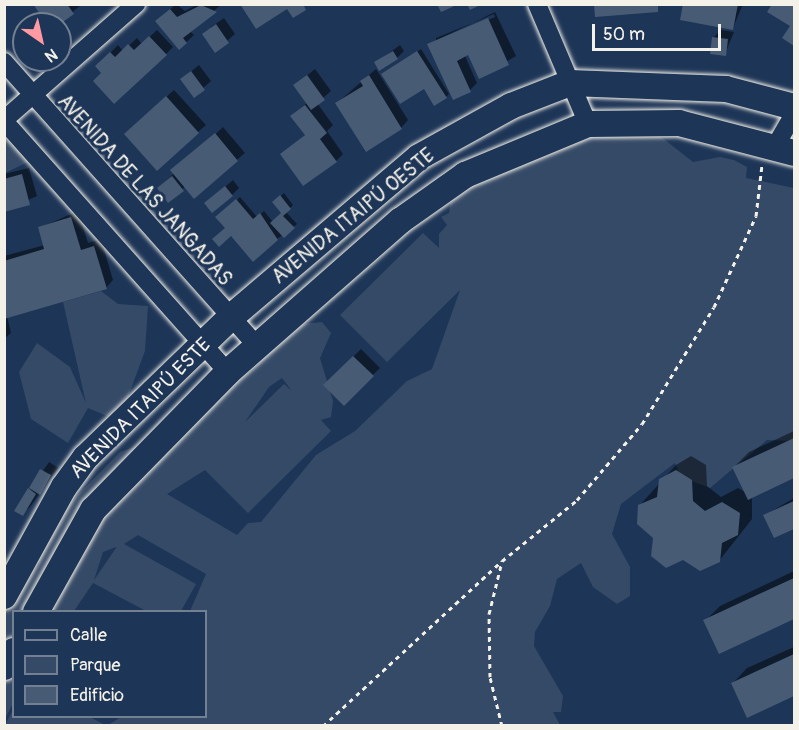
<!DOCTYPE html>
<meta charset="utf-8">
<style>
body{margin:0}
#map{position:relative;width:799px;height:730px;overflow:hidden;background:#1d3557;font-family:Pangolin,sans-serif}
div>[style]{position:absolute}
.green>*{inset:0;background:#354a67}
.shadow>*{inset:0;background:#0007}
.building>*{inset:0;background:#485b74}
.path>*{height:3px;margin-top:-1.5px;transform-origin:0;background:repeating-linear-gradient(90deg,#f4f1e8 0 4.5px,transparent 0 9px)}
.roads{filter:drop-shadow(0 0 2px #f4f1e8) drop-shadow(0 0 2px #f4f1e8)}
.street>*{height:18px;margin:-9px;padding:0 9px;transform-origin:9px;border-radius:9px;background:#1d3557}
.secondary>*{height:26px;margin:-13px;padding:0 13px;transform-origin:13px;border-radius:13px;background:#1d3557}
span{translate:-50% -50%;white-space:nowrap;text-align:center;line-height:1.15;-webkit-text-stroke:6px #1d3557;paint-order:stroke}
.street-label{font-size:20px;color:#f4f1e8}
.frame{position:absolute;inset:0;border:6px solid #f4f1e8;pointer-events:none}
.legend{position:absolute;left:12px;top:610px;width:195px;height:108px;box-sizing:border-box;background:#1d3557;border:2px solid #738091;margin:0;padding:8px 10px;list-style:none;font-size:18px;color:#f4f1e8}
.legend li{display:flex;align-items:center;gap:12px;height:30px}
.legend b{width:30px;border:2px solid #738091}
.north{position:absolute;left:12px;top:12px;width:60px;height:60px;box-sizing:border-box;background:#1d3557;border:2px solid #738091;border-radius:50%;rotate:146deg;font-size:16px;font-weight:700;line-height:24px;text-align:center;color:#f4f1e8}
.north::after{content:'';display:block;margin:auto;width:21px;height:27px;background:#ff9aa2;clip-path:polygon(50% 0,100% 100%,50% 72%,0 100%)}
.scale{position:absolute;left:592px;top:24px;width:129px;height:27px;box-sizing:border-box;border:3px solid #f4f1e8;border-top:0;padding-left:8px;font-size:18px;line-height:21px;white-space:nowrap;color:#f4f1e8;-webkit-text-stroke:4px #1d3557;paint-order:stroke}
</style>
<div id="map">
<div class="green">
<div style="clip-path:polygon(evenodd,583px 123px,660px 136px,693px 162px,720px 157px,734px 160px,747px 167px,746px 178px,794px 188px,794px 441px,767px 440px,710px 488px,681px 477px,675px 463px,621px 504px,612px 534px,630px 567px,630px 596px,617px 604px,593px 587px,581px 563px,557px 579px,550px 606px,535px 632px,534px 646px,563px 696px,561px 712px,553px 712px,560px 725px,108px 725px,121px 717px,206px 716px,206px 612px,190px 611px,206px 574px,138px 535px,124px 544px,196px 584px,181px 611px,146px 611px,93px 583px,74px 611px,14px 612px,13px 703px,5px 719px,5px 593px,23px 583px,39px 565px,39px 550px,60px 513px,120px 452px,147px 443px,253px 370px,294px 325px,322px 322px,331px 333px,320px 358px,333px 401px,331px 417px,321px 420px,331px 431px,248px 513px,205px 470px,167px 494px,237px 535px,248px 523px,261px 522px,316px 455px,355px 431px,407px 381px,432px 369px,460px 290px,387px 362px,340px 315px,423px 233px,439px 248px,439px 234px,447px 225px,441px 217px,449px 213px,451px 195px,583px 123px,282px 378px,292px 391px,284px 384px,245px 422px,269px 387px,282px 378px,583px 123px,116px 547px,116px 548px,94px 580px,103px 552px,116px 547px)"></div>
<div style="clip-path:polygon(5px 139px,32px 160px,5px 173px)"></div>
<div style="clip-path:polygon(101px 291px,118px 304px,148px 306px,145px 351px,119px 421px,88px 408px,68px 443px,31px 419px,19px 372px,37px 343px,70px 367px,86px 403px,63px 302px)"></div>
<div style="clip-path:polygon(13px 710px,14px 716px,90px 717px,105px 725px,5px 725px)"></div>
</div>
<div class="shadow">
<div style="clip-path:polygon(35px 4px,79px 4px,80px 6px,57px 24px,49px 24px)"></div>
<div style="clip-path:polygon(176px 4px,185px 11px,198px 4px,222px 4px,190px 31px,194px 35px,180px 48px,165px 14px)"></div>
<div style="clip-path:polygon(685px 4px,743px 4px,733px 28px)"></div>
<div style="clip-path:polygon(774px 4px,794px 4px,794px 44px,784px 38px,792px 26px)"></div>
<div style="clip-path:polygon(evenodd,495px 12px,516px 56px,480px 77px,469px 53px,465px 56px,477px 83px,470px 90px,429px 44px,495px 12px,494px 14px,495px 17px,436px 42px,436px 38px,494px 14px)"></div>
<div style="clip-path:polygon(224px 18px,235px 34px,215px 51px,211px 27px)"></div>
<div style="clip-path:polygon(157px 30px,173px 47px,166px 54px,103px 73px,97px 66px,118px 45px,123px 51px,137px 38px,142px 44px)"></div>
<div style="clip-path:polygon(721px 30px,734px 32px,725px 54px,713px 38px)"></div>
<div style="clip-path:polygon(400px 45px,404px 51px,397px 58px,376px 63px)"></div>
<div style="clip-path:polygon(421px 49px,449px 94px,446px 97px,387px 71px)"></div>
<div style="clip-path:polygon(199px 65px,211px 81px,194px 96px,182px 79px)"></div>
<div style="clip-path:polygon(315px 69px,331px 91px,317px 103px,333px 125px,327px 131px,343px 154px,336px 161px,282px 154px,306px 134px,292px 116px,308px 102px,295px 85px)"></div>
<div style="clip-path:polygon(376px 69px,408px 120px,401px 128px,337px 103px)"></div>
<div style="clip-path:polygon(174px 90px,206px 125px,198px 132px,133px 127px)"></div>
<div style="clip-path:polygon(223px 127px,245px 153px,194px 196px,186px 186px,168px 200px,166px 181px)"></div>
<div style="clip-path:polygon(29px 168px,37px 196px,4px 211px,4px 174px)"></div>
<div style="clip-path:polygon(233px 180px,239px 188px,232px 195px,206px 203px)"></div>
<div style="clip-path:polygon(284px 193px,293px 205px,286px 212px,297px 224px,277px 239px,227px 228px,217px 217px,240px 197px,257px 217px,264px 211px,273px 222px,283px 213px,274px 202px)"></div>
<div style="clip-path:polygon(78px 211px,88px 243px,101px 239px,113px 280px,106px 288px,7px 316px,11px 333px,4px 339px,4px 256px,45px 245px,39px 228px)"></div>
<div style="clip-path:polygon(361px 349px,380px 368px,344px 403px,325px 385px)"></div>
<div style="clip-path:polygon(794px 431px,794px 476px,752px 496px,752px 519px,719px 561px,655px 537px,639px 506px,676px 465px,691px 456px,706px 465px,707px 486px,721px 497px,738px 488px,747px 493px,734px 467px,749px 452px)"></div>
<div style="clip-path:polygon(49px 462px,58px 468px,30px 507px,22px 514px,16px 511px)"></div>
<div style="clip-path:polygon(794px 498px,794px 527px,774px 536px,765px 515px)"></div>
<div style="clip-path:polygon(794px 571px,794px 618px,720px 652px,705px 621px,720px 606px)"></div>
<div style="clip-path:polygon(794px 647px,794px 695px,747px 716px,733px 683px,747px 668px)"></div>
</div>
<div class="building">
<div style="clip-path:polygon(33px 4px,67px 4px,74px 14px,60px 24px,47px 24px)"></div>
<div style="clip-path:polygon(240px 4px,303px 4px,306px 10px,293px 18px,287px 9px,256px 29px)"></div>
<div style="clip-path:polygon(437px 4px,459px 4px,441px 12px)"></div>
<div style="clip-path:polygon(467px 4px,482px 4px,470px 10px)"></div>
<div style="clip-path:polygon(594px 4px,658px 4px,658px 12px,595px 17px)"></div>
<div style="clip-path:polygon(683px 4px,738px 4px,733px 30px,680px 20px)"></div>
<div style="clip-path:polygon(772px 4px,794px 4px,794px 46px,782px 38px,790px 26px,767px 12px)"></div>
<div style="clip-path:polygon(201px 5px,217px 12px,183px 38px,187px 43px,179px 50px,155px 21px,170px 9px,177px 17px)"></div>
<div style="clip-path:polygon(488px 18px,509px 65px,479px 79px,468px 55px,457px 61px,471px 92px,453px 100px,427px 44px)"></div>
<div style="clip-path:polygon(216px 24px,229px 43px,215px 53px,202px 34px)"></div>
<div style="clip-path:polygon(149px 36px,167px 55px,114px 104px,93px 81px,101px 73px,95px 66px,110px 52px,115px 57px,128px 44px,134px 50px)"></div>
<div style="clip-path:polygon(712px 37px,728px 39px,726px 56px,710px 54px)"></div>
<div style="clip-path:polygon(393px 51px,398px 59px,379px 71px,374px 62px)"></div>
<div style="clip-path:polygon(417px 51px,447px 98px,434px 106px,424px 89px,400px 104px,381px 74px)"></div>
<div style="clip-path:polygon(191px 71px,205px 90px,194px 98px,180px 79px)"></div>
<div style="clip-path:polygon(307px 75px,325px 100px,311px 110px,293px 85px)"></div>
<div style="clip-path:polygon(369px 75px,402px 129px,366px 152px,335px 103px,363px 86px,360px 81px)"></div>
<div style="clip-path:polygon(166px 96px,199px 133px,157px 171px,124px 134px)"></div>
<div style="clip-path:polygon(305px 105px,327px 133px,320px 139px,337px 162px,303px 186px,280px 154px,305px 135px,290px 116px)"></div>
<div style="clip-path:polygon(215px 133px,238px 161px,194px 199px,170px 170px)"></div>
<div style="clip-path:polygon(22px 174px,30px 205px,4px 212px,4px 179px)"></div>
<div style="clip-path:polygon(172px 176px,184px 191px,168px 203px,157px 188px)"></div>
<div style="clip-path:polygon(225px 186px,233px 196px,212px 213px,204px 203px)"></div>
<div style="clip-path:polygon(280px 195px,291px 209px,283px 216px,295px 228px,284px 238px,270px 223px,281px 213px,272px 202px)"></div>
<div style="clip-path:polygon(236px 199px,253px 219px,260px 213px,278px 240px,253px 262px,231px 236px,219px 247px,212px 239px,225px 228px,215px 217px)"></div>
<div style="clip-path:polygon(71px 217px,81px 250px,94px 246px,107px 289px,4px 319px,4px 261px,44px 249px,38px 227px)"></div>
<div style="clip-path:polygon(353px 356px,374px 376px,344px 406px,323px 385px)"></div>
<div style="clip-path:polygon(794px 438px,794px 478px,748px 500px,732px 467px)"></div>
<div style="clip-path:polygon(40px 469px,51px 475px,40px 495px,29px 488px)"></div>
<div style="clip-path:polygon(676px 470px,692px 480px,693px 501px,705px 511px,722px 502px,740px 513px,738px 535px,722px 543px,720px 562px,700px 571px,683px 560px,666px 568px,651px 556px,653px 538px,637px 524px,638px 505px,657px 497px,659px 479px)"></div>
<div style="clip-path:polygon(28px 488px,36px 494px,23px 516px,14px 511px)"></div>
<div style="clip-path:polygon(794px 501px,794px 529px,774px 538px,763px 515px)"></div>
<div style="clip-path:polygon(794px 578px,794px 619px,719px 654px,703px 620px)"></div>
<div style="clip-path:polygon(794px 654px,794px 696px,747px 718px,731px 683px)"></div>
</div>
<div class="path">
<div style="left:323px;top:726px;width:242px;rotate:-42.7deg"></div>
<div style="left:502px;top:726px;width:50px;rotate:-103.8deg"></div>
<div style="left:490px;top:677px;width:63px;rotate:-90.9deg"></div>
<div style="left:489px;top:614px;width:55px;rotate:-76.2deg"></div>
<div style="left:502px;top:561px;width:97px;rotate:-39.1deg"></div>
<div style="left:577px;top:500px;width:100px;rotate:-49.5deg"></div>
<div style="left:642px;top:424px;width:137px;rotate:-58.4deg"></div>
<div style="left:714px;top:307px;width:100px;rotate:-65.2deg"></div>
<div style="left:756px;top:216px;width:51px;rotate:-83.3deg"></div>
</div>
<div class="roads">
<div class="street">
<div style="left:537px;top:4px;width:130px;rotate:67deg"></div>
<div style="left:4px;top:62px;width:379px;rotate:48.3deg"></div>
<div style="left:4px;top:120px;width:176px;rotate:-41.3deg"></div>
<div style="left:4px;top:121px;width:336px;rotate:48.3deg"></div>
<div style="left:776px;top:145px;width:36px;rotate:-60deg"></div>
</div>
<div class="secondary">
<div style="left:4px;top:596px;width:124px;rotate:-61.2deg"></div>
<div style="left:64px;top:487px;width:36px;rotate:-54deg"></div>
<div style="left:85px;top:458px;width:202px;rotate:-44deg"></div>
<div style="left:230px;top:318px;width:248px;rotate:-40.4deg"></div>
<div style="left:419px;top:157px;width:105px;rotate:-29deg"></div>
<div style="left:511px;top:106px;width:63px;rotate:-21.3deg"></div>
<div style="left:570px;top:83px;width:156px;rotate:2.2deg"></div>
<div style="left:726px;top:89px;width:70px;rotate:14.8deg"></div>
<div style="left:36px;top:612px;width:117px;rotate:-60.8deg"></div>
<div style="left:93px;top:510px;width:193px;rotate:-45.6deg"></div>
<div style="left:228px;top:372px;width:229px;rotate:-41.3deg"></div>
<div style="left:400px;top:221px;width:80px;rotate:-35.3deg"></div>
<div style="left:465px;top:175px;width:133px;rotate:-22.5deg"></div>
<div style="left:588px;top:124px;width:91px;rotate:-0.6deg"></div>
<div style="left:679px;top:123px;width:119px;rotate:14.6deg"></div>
<div style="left:4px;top:667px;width:19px;rotate:-58deg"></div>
</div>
</div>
<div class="street-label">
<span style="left:145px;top:190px;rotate:48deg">AVENIDA DE LAS JANGADAS</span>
<span style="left:353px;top:216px;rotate:-39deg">AVENIDA ITAIPÚ OESTE</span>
<span style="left:140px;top:408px;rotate:-45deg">AVENIDA ITAIPÚ ESTE</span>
</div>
<div class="frame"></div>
<ul class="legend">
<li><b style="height:8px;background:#1d3557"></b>Calle</li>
<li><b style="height:16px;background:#354a67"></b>Parque</li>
<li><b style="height:16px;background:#485b74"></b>Edificio</li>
</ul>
<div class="north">N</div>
<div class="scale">50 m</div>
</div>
